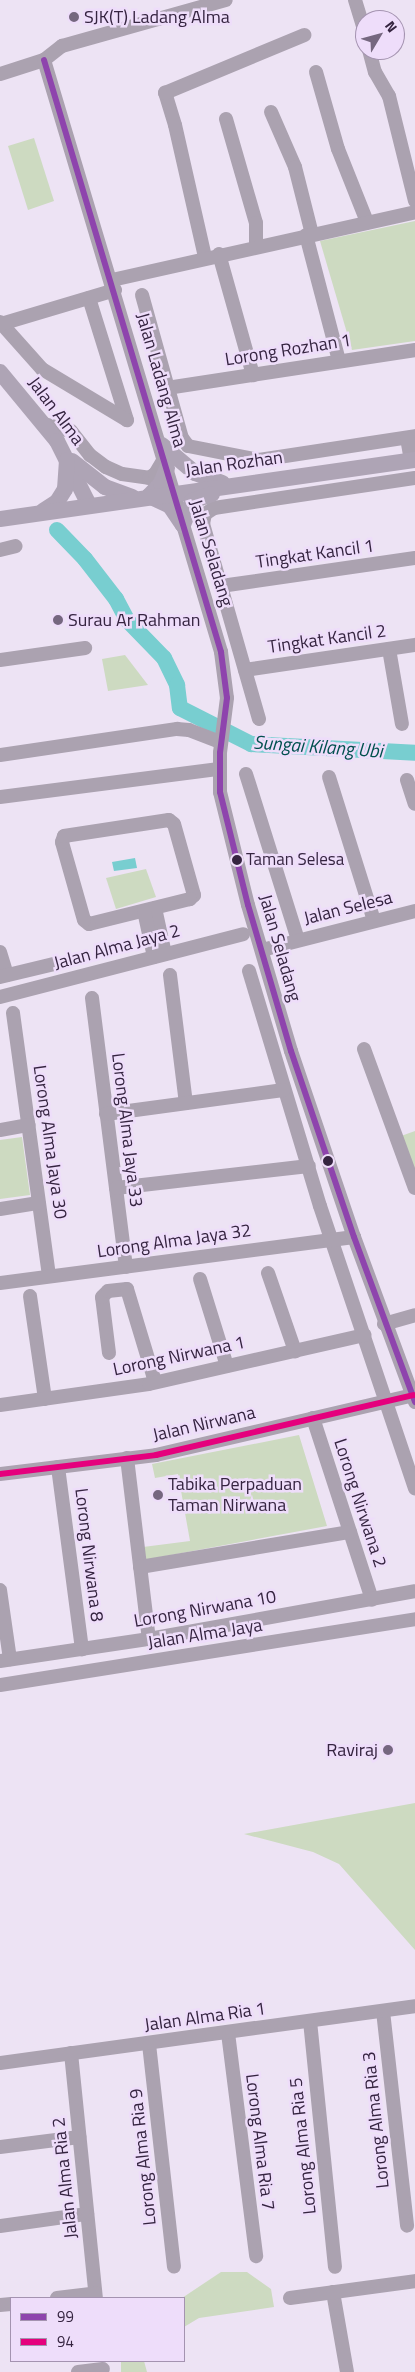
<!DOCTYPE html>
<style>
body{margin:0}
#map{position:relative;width:415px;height:2372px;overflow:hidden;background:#ede3f4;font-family:"Titillium Web",sans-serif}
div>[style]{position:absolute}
.green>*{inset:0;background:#cddac1}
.water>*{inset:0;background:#78ced0}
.river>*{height:16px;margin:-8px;padding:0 8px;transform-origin:8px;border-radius:8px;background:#78ced0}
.minor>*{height:14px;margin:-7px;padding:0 7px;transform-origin:7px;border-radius:7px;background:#aba2b0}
.major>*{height:16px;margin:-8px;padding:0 8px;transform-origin:8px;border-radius:8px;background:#aea4b5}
.bus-1>*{height:6px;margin:-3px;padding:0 3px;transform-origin:3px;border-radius:3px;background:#8e44ad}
.bus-2>*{height:6px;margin:-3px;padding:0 3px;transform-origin:3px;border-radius:3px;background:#e5007d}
.dots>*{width:14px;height:14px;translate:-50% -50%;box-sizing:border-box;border:2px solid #eeddfa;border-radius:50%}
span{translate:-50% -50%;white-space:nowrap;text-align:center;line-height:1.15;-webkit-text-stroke:5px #eeddfa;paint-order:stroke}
.bus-label{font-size:17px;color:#352440}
.left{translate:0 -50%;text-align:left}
.poi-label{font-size:18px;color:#352440}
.right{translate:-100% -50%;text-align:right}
.street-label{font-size:18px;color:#352440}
.water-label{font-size:19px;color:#01504e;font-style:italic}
.legend{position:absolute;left:10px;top:2297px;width:175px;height:65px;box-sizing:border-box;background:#eeddfa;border:1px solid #a493b0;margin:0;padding:6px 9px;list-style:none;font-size:15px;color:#352440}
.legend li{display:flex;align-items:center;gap:10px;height:25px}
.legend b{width:25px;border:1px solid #a493b0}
.north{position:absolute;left:355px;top:10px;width:50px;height:50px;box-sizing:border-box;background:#eeddfa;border:1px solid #a493b0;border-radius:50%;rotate:53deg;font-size:14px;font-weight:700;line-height:20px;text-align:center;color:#352440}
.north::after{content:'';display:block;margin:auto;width:18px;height:22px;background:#75677f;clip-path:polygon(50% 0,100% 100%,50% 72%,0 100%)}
</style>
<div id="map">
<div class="green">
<div style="clip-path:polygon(34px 138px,54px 201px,28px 210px,8px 146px)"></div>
<div style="clip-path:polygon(415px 221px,415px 341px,352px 350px,320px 241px)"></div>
<div style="clip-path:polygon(125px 655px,148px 685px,108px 691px,102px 659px)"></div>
<div style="clip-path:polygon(146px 869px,156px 897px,116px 909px,106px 878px)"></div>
<div style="clip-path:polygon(415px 1131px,415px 1179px,401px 1136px)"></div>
<div style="clip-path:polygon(22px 1137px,30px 1195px,0 1199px,0 1140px)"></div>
<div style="clip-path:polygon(299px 1435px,327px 1526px,144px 1560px,143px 1547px,190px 1541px,178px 1474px,155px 1478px,152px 1464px)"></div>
<div style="clip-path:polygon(415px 1803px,415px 1950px,339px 1864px,313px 1852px,244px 1834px)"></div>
<div style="clip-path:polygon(221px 2272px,247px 2272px,271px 2289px,274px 2307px,199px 2318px,184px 2327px,182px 2298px)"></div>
<div style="clip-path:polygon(121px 2361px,144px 2361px,147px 2372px,121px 2372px)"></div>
</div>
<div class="water">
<div style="clip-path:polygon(135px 858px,137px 868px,114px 871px,112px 862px)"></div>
</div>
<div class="river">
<div style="left:57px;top:530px;width:40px;rotate:46deg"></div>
<div style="left:85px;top:559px;width:51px;rotate:52.2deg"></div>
<div style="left:116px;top:599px;width:24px;rotate:62deg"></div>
<div style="left:127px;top:620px;width:53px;rotate:45.8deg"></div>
<div style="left:164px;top:658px;width:30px;rotate:64deg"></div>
<div style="left:177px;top:685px;width:23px;rotate:83deg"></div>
<div style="left:180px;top:708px;width:80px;rotate:26.9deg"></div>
<div style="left:251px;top:744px;width:164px;rotate:3.1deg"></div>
</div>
<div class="minor">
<div style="left:355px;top:0;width:34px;rotate:73deg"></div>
<div style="left:369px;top:50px;width:23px;rotate:75deg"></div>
<div style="left:375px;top:72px;width:28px;rotate:60deg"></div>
<div style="left:389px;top:96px;width:108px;rotate:76.1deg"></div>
<div style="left:44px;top:60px;width:618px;rotate:73.35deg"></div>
<div style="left:221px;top:652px;width:46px;rotate:82.6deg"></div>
<div style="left:227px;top:698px;width:55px;rotate:97.3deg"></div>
<div style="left:220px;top:753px;width:39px;rotate:90deg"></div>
<div style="left:220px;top:792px;width:116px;rotate:76.1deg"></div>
<div style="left:248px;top:905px;width:152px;rotate:73.6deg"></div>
<div style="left:291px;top:1051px;width:196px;rotate:71.3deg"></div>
<div style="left:354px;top:1237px;width:176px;rotate:69.7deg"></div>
<div style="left:316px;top:72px;width:80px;rotate:74.1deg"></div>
<div style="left:338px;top:149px;width:79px;rotate:68.3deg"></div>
<div style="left:0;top:74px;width:46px;rotate:-17.7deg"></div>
<div style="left:44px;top:60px;width:23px;rotate:-38deg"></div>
<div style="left:62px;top:46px;width:170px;rotate:-15.7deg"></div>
<div style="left:271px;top:112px;width:60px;rotate:66.4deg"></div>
<div style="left:295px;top:167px;width:69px;rotate:75.8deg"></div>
<div style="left:226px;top:119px;width:108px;rotate:73.9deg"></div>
<div style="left:256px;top:223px;width:23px;rotate:90deg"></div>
<div style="left:306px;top:235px;width:130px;rotate:75.3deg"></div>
<div style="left:219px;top:254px;width:126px;rotate:74.3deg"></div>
<div style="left:205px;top:257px;width:135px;rotate:-102.8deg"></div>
<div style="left:175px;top:125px;width:34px;rotate:-107deg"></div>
<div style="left:165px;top:93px;width:151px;rotate:-22.6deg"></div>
<div style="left:112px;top:280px;width:311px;rotate:-12.6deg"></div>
<div style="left:142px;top:295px;width:148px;rotate:74.4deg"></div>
<div style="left:182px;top:438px;width:10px;rotate:53deg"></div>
<div style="left:188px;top:446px;width:72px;rotate:11.2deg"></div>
<div style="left:259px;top:460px;width:158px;rotate:-8.7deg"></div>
<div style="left:89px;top:298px;width:128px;rotate:72.7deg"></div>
<div style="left:0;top:322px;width:63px;rotate:48.2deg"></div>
<div style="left:42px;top:369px;width:99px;rotate:31deg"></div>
<div style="left:1px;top:324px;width:119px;rotate:-16.6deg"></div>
<div style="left:167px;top:388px;width:251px;rotate:-8.7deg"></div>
<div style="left:44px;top:424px;width:28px;rotate:15deg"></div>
<div style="left:71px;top:431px;width:31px;rotate:52deg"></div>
<div style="left:90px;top:455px;width:20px;rotate:37deg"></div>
<div style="left:106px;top:467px;width:17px;rotate:24deg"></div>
<div style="left:122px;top:474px;width:27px;rotate:8deg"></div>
<div style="left:149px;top:478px;width:7px;rotate:-34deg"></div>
<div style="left:155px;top:474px;width:17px;rotate:-59deg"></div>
<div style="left:407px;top:438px;width:23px;rotate:80deg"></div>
<div style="left:0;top:550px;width:16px;rotate:-14deg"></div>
<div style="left:221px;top:586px;width:196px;rotate:-8.2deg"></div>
<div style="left:389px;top:649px;width:76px;rotate:80.2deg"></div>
<div style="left:0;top:660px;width:86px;rotate:-8deg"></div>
<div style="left:245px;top:670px;width:172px;rotate:-8.4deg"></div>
<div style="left:259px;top:719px;width:203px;rotate:-106deg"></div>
<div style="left:203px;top:524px;width:10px;rotate:-79deg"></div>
<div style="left:205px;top:514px;width:11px;rotate:-34deg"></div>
<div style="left:214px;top:508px;width:203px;rotate:-8.5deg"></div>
<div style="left:0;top:755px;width:179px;rotate:-8.4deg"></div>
<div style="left:177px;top:729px;width:12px;rotate:5deg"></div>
<div style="left:189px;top:730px;width:34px;rotate:21deg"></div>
<div style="left:246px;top:774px;width:174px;rotate:72.6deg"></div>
<div style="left:329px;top:777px;width:151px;rotate:72.6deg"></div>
<div style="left:407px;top:780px;width:25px;rotate:72deg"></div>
<div style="left:0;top:797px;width:221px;rotate:-7.3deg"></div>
<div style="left:169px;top:820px;width:6px;rotate:39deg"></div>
<div style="left:174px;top:824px;width:74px;rotate:74.3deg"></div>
<div style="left:194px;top:895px;width:6px;rotate:135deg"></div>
<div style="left:190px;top:899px;width:104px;rotate:166.1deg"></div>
<div style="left:89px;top:924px;width:6px;rotate:-141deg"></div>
<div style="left:84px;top:920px;width:81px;rotate:-105.8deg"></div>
<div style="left:62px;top:842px;width:6px;rotate:-72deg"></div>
<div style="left:64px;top:836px;width:106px;rotate:-8.7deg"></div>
<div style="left:155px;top:908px;width:47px;rotate:77.7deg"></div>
<div style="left:144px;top:911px;width:47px;rotate:77.7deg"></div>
<div style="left:262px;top:950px;width:158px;rotate:-14.3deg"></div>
<div style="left:0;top:952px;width:24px;rotate:73deg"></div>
<div style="left:249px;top:971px;width:245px;rotate:73.2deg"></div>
<div style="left:320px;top:1206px;width:298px;rotate:71.4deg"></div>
<div style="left:170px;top:975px;width:129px;rotate:82.9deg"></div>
<div style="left:0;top:977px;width:56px;rotate:-13.5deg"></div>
<div style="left:0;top:997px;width:251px;rotate:-14.5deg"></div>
<div style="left:92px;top:998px;width:271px;rotate:82.8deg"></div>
<div style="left:13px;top:1013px;width:265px;rotate:82.2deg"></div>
<div style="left:364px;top:1049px;width:148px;rotate:69.9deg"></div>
<div style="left:106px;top:1114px;width:179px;rotate:-7.7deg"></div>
<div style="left:0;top:1130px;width:29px;rotate:-10deg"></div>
<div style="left:116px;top:1188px;width:194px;rotate:-6.5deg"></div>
<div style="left:0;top:1209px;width:39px;rotate:-9deg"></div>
<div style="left:268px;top:1273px;width:83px;rotate:70.9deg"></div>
<div style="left:200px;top:1279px;width:91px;rotate:72.8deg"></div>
<div style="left:0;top:1283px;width:357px;rotate:-7.4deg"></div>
<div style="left:30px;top:1296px;width:104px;rotate:81.7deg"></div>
<div style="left:384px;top:1324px;width:32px;rotate:-16deg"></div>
<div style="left:109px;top:1353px;width:56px;rotate:-97.1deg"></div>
<div style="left:102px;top:1297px;width:8px;rotate:-45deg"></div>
<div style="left:108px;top:1291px;width:19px;rotate:-6deg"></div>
<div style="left:127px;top:1289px;width:97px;rotate:73.2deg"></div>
<div style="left:0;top:1405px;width:150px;rotate:-8deg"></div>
<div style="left:149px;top:1384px;width:221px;rotate:-12.8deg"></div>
<div style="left:313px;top:1418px;width:191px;rotate:72deg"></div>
<div style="left:127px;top:1458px;width:182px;rotate:83.1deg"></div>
<div style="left:58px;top:1467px;width:184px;rotate:82.5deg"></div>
<div style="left:0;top:1474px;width:157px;rotate:-6.9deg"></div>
<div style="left:156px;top:1455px;width:264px;rotate:-13.1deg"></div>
<div style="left:140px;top:1567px;width:213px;rotate:-9.5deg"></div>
<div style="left:0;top:1590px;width:70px;rotate:81.8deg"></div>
<div style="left:0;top:1661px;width:151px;rotate:-8.4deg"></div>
<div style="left:149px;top:1639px;width:270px;rotate:-10.2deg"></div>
<div style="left:0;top:1685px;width:420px;rotate:-9deg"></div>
<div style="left:383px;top:2011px;width:216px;rotate:83.6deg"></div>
<div style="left:310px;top:2021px;width:247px;rotate:84.2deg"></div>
<div style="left:228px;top:2033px;width:225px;rotate:82.8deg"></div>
<div style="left:149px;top:2044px;width:224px;rotate:83.6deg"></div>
<div style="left:71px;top:2053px;width:246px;rotate:84.2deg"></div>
<div style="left:0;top:2063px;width:419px;rotate:-7.8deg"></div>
<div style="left:0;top:2147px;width:80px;rotate:-7.2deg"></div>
<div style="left:0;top:2226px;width:88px;rotate:-7.9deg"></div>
<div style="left:333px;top:2292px;width:81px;rotate:80.1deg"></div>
<div style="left:57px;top:2298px;width:38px;rotate:-7deg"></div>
<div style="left:290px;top:2298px;width:126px;rotate:-7.7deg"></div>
<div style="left:0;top:2305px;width:11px;rotate:-5deg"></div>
<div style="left:78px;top:2372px;width:25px;rotate:-7deg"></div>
</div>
<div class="major">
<div style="left:0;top:372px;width:89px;rotate:50.4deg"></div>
<div style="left:57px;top:441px;width:72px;rotate:63.4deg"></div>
<div style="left:162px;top:445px;width:43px;rotate:40.3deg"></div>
<div style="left:195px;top:473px;width:29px;rotate:20deg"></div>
<div style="left:72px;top:461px;width:42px;rotate:38.2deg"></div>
<div style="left:105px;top:487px;width:29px;rotate:20deg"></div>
<div style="left:149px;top:496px;width:23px;rotate:25deg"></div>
<div style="left:170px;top:506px;width:23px;rotate:56deg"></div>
<div style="left:149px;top:496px;width:18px;rotate:-47deg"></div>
<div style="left:161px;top:483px;width:16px;rotate:-68deg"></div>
<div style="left:43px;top:511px;width:17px;rotate:-33deg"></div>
<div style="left:57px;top:502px;width:15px;rotate:-58deg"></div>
<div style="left:65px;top:489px;width:29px;rotate:-86deg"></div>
<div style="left:0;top:519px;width:419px;rotate:-8.1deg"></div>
<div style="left:183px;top:525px;width:26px;rotate:-69deg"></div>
<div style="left:192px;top:501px;width:21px;rotate:-19deg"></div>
</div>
<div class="bus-1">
<div style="left:44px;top:60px;width:618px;rotate:73.35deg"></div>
<div style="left:221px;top:652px;width:46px;rotate:82.6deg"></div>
<div style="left:227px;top:698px;width:55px;rotate:97.3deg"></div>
<div style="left:220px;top:753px;width:39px;rotate:90deg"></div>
<div style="left:220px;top:792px;width:116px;rotate:76.1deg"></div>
<div style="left:248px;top:905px;width:152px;rotate:73.6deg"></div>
<div style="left:291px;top:1051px;width:196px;rotate:71.3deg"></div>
<div style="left:354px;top:1237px;width:176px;rotate:69.7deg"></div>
</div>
<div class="bus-2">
<div style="left:0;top:1474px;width:157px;rotate:-6.9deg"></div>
<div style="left:156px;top:1455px;width:264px;rotate:-13.1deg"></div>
</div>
<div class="dots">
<div style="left:74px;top:17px;background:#75677f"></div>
<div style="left:58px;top:620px;background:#75677f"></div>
<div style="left:237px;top:860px;background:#352440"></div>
<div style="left:328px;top:1161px;background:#352440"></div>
<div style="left:158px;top:1495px;background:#75677f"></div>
<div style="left:388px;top:1750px;background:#75677f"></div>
</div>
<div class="bus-label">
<span class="left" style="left:246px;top:860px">Taman Selesa</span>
</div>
<div class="poi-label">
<span class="left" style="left:84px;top:17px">SJK(T) Ladang Alma</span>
<span class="left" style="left:68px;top:620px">Surau Ar Rahman</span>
<span class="left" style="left:168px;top:1495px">Tabika Perpaduan<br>Taman Nirwana</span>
<span class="right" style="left:378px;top:1750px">Raviraj</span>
</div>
<div class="street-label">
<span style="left:288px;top:350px;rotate:-9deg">Lorong Rozhan 1</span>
<span style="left:161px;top:380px;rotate:74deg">Jalan Ladang Alma</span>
<span style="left:56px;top:411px;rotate:53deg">Jalan Alma</span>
<span style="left:234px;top:464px;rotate:-8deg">Jalan Rozhan</span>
<span style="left:211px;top:553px;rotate:73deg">Jalan Seladang</span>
<span style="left:315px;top:554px;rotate:-8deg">Tingkat Kancil 1</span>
<span style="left:327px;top:639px;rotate:-8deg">Tingkat Kancil 2</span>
<span style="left:348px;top:908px;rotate:-14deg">Jalan Selesa</span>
<span style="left:117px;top:947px;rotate:-15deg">Jalan Alma Jaya 2</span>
<span style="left:280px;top:948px;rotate:74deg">Jalan Seladang</span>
<span style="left:127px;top:1130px;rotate:83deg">Lorong Alma Jaya 33</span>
<span style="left:50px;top:1142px;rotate:82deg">Lorong Alma Jaya 30</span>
<span style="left:174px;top:1241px;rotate:-8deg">Lorong Alma Jaya 32</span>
<span style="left:179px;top:1356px;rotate:-12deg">Lorong Nirwana 1</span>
<span style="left:204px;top:1424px;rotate:-13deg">Jalan Nirwana</span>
<span style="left:360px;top:1503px;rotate:72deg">Lorong Nirwana 2</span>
<span style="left:89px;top:1555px;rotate:83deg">Lorong Nirwana 8</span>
<span style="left:205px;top:1609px;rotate:-10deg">Lorong Nirwana 10</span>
<span style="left:205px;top:1634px;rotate:-9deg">Jalan Alma Jaya</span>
<span style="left:205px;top:2017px;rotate:-8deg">Jalan Alma Ria 1</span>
<span style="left:376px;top:2120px;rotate:-96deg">Lorong Alma Ria 3</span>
<span style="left:260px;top:2142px;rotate:83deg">Lorong Alma Ria 7</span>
<span style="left:303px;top:2146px;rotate:-96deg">Lorong Alma Ria 5</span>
<span style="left:143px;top:2157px;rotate:-96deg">Lorong Alma Ria 9</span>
<span style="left:65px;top:2178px;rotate:-96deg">Jalan Alma Ria 2</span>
</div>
<div class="water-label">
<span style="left:318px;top:746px;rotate:4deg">Sungai Kilang Ubi</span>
</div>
<ul class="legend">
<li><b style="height:6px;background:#8e44ad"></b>99</li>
<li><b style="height:6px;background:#e5007d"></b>94</li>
</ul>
<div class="north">N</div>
</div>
